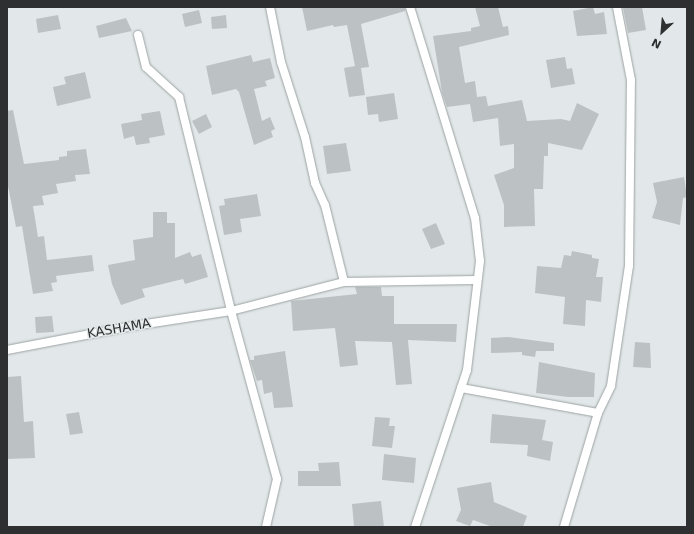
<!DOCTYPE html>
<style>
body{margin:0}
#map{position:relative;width:694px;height:534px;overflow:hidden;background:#e2e8e9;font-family:"DejaVu Sans",sans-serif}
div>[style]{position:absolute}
.building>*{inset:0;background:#bcc2c3}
.roads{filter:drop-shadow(0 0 1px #9ca2a3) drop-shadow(0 0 1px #9ca2a3)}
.service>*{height:8px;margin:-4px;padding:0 4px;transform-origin:4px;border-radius:4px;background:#fff}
span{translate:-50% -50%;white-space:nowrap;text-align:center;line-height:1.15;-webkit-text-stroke:3px #e2e8e9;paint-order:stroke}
.street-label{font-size:13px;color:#2d2f30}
.frame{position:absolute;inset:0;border:8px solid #2d2f30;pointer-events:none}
.north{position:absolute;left:642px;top:12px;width:40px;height:40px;-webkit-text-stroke:3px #e2e8e9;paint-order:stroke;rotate:206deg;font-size:11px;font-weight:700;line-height:16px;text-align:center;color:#2d2f30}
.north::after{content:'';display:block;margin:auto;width:14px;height:18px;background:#2d2f30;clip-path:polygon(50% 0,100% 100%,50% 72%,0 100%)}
</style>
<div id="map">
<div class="building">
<div style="clip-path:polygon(302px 7px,405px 7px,405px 11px,361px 24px,369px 67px,361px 68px,365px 95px,349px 97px,344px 68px,355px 66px,347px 25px,334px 27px,333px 25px,307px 31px)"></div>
<div style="clip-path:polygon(475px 7px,498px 7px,503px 27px,508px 26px,509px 35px,459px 47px,465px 83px,475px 81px,477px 97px,486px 96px,488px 106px,522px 100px,527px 121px,561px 119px,570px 121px,577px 103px,599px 114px,582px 150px,548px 143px,548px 156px,544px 156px,543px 189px,534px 189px,535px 226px,504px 227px,504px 205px,494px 175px,514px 168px,514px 144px,500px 146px,498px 118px,473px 122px,470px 104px,447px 107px,442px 92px,433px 36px,471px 31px,471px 28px,480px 26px)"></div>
<div style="clip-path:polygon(593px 7px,595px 14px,604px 12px,607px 34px,577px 36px,573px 11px)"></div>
<div style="clip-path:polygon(623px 7px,642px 7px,646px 30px,628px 33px)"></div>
<div style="clip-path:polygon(199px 10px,202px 23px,185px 27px,182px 14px)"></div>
<div style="clip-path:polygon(58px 15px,61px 29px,38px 33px,36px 19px)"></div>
<div style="clip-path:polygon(226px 15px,227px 28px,212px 29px,211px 17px)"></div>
<div style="clip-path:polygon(126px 18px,132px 31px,99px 38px,96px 26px)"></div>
<div style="clip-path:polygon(251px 55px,253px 62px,270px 58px,275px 78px,265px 81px,267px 86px,254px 89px,262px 121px,270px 117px,275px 129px,271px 131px,273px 137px,254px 145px,239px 92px,236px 89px,212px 95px,206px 66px)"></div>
<div style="clip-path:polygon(565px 57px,567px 69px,572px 68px,575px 84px,551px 88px,546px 60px)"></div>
<div style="clip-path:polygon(85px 72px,91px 98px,57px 106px,53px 87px,66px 84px,64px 77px)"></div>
<div style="clip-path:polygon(394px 93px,398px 119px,379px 122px,378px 114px,368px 115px,366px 97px)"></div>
<div style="clip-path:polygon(13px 110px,24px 164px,59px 160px,59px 157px,67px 156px,67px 151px,86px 149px,90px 174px,75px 175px,76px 181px,56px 184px,58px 193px,42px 196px,44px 205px,33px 206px,38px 237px,44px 236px,47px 260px,92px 255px,94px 271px,56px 276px,57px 282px,51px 283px,53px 291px,33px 294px,22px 226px,16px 227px,7px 181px,7px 111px)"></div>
<div style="clip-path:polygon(160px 111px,165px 135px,149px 138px,150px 143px,136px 145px,134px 136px,124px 139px,121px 124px,142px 120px,141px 114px)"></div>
<div style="clip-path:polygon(206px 114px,212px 127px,199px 134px,192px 121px)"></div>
<div style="clip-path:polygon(346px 143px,351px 171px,327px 174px,323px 146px)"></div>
<div style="clip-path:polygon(684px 177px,687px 197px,683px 198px,680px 225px,652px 218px,657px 202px,653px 183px)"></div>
<div style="clip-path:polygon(257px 194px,261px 216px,240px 219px,242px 232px,224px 235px,219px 206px,225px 205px,224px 199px)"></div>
<div style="clip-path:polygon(153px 212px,167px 212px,167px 223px,175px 223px,175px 258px,190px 252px,192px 257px,201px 254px,208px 277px,185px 284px,183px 279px,142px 289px,145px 297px,121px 305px,112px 284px,108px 265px,135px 260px,133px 240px,153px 237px)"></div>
<div style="clip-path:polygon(436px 223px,445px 244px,431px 249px,422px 229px)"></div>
<div style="clip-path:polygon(572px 251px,592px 255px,592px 258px,599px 259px,596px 277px,603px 277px,601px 302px,586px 300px,585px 326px,563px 324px,565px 297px,535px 293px,537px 266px,561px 268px,564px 255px,571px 256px)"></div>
<div style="clip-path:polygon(355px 287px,381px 287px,382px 296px,394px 296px,394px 324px,457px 324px,456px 342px,408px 340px,412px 384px,396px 385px,392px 342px,355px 341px,358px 365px,340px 367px,335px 328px,293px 331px,291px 301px,357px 294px)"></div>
<div style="clip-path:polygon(52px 316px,54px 332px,36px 333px,35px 317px)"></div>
<div style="clip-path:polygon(508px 337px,554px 343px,554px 351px,536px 351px,535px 357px,522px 355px,522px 352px,491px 353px,491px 338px)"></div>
<div style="clip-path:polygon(635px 342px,650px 343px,651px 368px,633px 367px)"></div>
<div style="clip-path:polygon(285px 351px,293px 407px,274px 408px,272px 392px,264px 394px,262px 380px,257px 381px,250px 360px,254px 360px,254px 356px)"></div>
<div style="clip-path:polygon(539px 362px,595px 373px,594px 397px,568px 397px,536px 393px)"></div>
<div style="clip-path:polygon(21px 376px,24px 422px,33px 421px,35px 458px,7px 459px,7px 377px)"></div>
<div style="clip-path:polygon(79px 412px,83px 433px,70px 435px,66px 414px)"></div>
<div style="clip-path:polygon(492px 414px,546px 420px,542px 440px,553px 442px,550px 461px,527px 456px,528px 445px,490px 443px)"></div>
<div style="clip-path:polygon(375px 417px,390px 418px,389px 426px,395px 426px,392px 448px,372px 446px)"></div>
<div style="clip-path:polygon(384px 454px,416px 458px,414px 483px,382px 480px)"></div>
<div style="clip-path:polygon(339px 462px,341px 486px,298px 486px,298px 471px,319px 471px,318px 463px)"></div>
<div style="clip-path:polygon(491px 482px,494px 502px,527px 516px,523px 527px,493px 527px,473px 520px,470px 526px,456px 521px,461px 510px,457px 488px)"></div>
<div style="clip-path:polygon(381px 501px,384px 527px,354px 526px,352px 504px)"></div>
</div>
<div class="roads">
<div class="service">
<div style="left:270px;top:7px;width:56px;rotate:78.7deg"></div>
<div style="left:281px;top:62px;width:79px;rotate:72.3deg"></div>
<div style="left:305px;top:137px;width:47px;rotate:77.7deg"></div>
<div style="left:315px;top:183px;width:24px;rotate:66deg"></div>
<div style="left:325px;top:205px;width:79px;rotate:76.1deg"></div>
<div style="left:410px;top:7px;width:221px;rotate:72.9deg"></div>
<div style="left:475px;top:218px;width:43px;rotate:83.4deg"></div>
<div style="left:480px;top:261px;width:110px;rotate:96.8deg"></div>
<div style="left:467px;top:370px;width:165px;rotate:108.3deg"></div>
<div style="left:138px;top:35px;width:33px;rotate:76deg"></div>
<div style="left:146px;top:67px;width:45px;rotate:42.3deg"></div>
<div style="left:179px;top:97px;width:220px;rotate:76.3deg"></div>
<div style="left:231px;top:311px;width:174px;rotate:74.7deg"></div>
<div style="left:277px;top:479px;width:49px;rotate:102.9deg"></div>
<div style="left:7px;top:350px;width:128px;rotate:-10.8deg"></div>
<div style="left:133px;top:326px;width:99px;rotate:-8.7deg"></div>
<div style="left:231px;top:311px;width:117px;rotate:-14.4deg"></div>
<div style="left:344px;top:282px;width:132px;rotate:-0.9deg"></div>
<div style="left:461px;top:388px;width:139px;rotate:10.3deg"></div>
<div style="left:564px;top:527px;width:119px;rotate:-73.4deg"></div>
<div style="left:598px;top:413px;width:30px;rotate:-64deg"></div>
<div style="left:611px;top:386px;width:121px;rotate:-81.5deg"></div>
<div style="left:629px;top:266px;width:186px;rotate:-89.4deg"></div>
<div style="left:631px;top:80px;width:74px;rotate:-100.9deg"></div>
</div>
</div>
<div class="street-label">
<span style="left:119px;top:329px;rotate:-10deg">KASHAMA</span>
</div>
<div class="frame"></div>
<div class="north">N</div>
</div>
